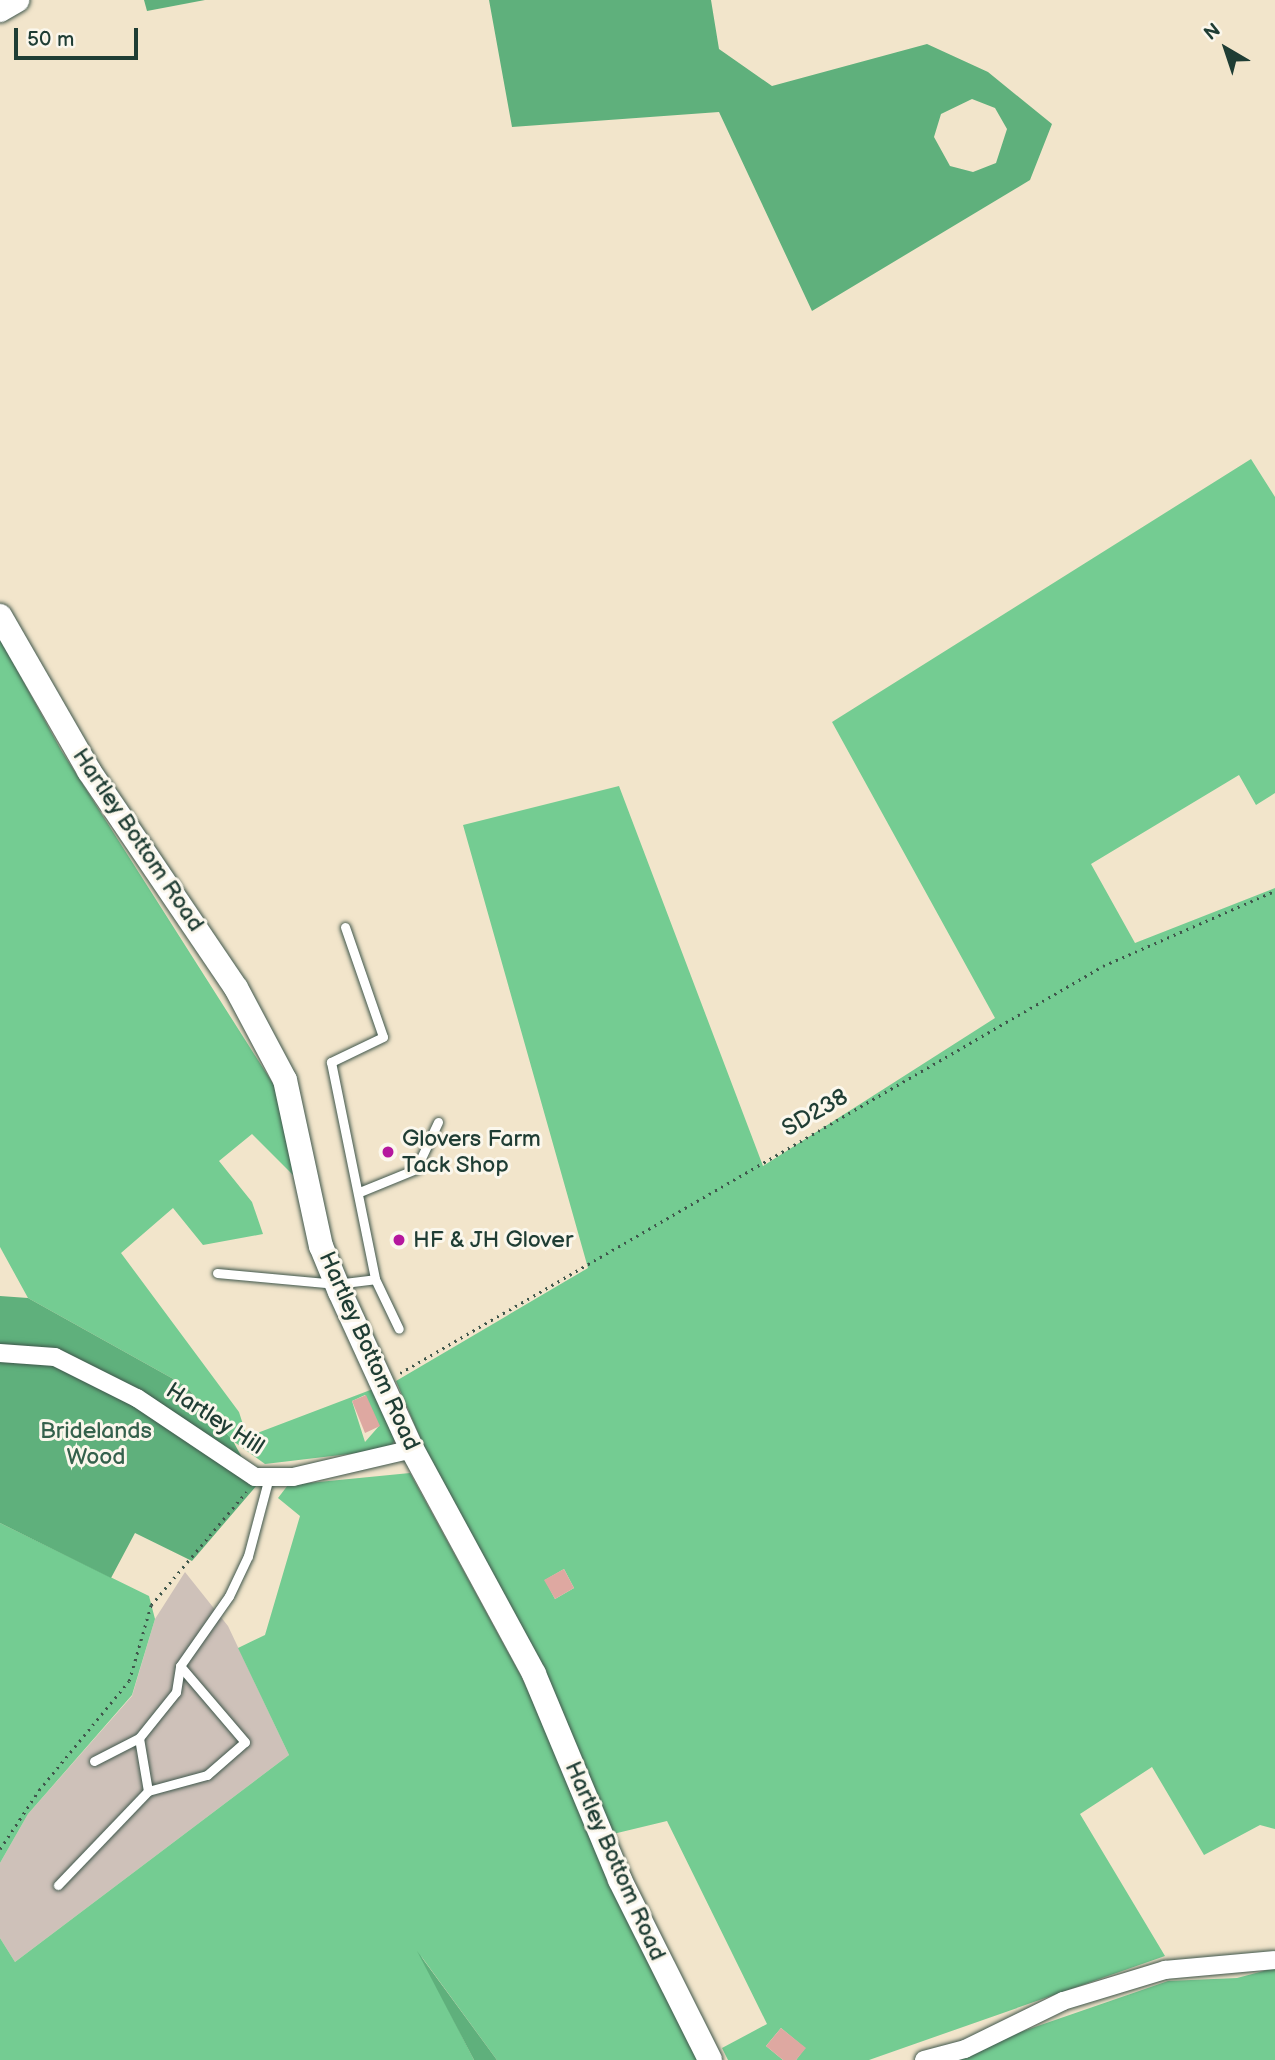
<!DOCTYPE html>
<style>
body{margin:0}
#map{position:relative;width:1275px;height:2060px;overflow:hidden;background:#f2e5cb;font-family:"Balsamiq Sans",sans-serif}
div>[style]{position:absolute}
.industrial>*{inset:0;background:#cec1b9}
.green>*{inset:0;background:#74cc92}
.forest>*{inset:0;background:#5fb07c}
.building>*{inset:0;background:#dea8a1}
.path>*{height:2.5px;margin-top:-1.25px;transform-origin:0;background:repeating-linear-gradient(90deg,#3f564b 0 2px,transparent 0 7px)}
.roads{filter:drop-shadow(0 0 2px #3f564b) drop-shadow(0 0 2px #3f564b)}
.lane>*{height:9px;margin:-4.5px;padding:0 4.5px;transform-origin:4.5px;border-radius:4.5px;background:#fff}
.street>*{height:18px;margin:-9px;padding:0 9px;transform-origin:9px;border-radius:9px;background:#fff}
.secondary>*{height:24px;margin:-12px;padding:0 12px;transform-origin:12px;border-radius:12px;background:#fff}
.dots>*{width:19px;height:19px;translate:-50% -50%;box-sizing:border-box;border:4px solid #fbf7ec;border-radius:50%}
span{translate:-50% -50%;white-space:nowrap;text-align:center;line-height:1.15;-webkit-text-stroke:6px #fbf7ec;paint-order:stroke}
.street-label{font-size:23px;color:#1f3d34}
.poi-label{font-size:23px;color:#1f3d34}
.left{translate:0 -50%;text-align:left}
.park-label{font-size:23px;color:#34614c}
.north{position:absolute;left:1191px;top:14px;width:70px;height:70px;-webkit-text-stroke:5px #fbf7ec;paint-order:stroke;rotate:321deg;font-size:19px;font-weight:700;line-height:28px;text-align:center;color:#1f3d34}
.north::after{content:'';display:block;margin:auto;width:24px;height:32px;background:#1f3d34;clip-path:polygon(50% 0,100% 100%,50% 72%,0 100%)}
.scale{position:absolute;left:14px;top:28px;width:124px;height:32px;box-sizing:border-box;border:4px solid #1f3d34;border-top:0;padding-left:9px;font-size:21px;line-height:24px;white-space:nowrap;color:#1f3d34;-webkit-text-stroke:5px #fbf7ec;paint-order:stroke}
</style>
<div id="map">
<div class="industrial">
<div style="clip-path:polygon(185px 1572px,228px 1626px,289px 1755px,15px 1962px,0 1938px,0 1863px,28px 1814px,132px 1696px,155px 1619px)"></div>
</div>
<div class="green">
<div style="clip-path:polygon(evenodd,1251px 459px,1275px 497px,1275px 793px,1256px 805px,1239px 775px,1091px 864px,1135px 943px,1275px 888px,1275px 1829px,1260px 1825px,1204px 1855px,1152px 1767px,1080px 1814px,1165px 1956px,869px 2060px,796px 2060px,805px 2048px,781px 2028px,766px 2046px,783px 2060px,728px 2060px,722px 2048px,767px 2024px,667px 1821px,613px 1834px,462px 1536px,396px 1381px,588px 1268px,463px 825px,619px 786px,763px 1166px,995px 1018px,832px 722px,1251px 459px,564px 1569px,574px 1588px,555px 1599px,545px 1580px,564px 1569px)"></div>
<div style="clip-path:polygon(evenodd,0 639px,61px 750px,277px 1090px,300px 1182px,252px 1134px,219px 1161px,252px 1202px,263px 1234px,203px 1245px,173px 1208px,121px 1253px,239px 1412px,247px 1437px,373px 1389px,396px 1436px,391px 1449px,265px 1464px,233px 1441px,186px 1386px,28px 1298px,0 1247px,0 639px,365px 1395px,379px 1426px,365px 1442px,352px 1401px,365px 1395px)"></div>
<div style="clip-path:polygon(410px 1473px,521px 1676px,702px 2060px,497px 2060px,421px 1956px,474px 2060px,0 2060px,0 1938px,15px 1962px,289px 1755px,238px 1648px,265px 1635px,300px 1516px,278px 1498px,288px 1485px)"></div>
<div style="clip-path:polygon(0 1523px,149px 1596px,155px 1619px,132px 1695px,28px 1814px,0 1863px)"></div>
<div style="clip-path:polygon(1275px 1968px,1275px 2060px,939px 2060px,1168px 1981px,1237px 1978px)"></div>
</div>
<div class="forest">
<div style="clip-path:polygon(144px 0,205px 0,147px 11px)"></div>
<div style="clip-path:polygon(evenodd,489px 0,711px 0,719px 49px,772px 86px,927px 44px,988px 72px,1052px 124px,1030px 180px,812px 311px,719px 112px,512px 127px,489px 0,972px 99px,995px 108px,1007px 129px,996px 163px,973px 172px,950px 166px,934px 137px,941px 114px,972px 99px)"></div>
<div style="clip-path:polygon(0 1296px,28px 1298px,186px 1386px,233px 1441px,257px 1485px,192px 1561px,135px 1533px,111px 1578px,0 1523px)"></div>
<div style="clip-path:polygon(417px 1951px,497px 2060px,474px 2060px)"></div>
</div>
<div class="building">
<div style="clip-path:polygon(366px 1395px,380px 1426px,365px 1433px,352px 1401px)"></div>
<div style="clip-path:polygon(564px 1569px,574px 1588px,555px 1599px,544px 1580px)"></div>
<div style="clip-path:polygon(781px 2028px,806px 2048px,796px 2060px,783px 2060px,766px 2046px)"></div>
</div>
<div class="path">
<div style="left:400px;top:1373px;width:812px;rotate:-30.07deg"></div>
<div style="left:1103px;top:966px;width:188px;rotate:-23.6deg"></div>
<div style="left:0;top:1849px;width:71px;rotate:-56.5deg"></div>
<div style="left:39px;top:1790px;width:141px;rotate:-50.5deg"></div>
<div style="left:129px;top:1681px;width:79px;rotate:-73.9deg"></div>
<div style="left:151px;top:1605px;width:148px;rotate:-49.9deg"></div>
</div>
<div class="roads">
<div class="lane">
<div style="left:345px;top:927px;width:116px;rotate:70.9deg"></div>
<div style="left:383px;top:1037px;width:58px;rotate:154.3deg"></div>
<div style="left:331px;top:1062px;width:221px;rotate:78.5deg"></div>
<div style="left:375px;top:1279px;width:55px;rotate:64.4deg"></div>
<div style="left:362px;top:1191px;width:58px;rotate:-22.2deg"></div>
<div style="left:416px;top:1169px;width:52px;rotate:-64.9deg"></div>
<div style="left:217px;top:1273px;width:120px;rotate:5.3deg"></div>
<div style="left:336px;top:1284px;width:39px;rotate:-7deg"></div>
<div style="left:139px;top:1738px;width:54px;rotate:80.4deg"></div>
<div style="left:148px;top:1791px;width:61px;rotate:-15.2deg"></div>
<div style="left:207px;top:1775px;width:50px;rotate:-41deg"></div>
<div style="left:245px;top:1742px;width:100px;rotate:-130.5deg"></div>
<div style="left:94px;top:1761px;width:51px;rotate:-27.1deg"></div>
<div style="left:139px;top:1738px;width:59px;rotate:-51.2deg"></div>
<div style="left:176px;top:1692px;width:26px;rotate:-81deg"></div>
<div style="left:180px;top:1666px;width:85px;rotate:-55deg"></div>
<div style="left:229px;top:1596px;width:44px;rotate:-64.6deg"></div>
<div style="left:248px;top:1556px;width:82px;rotate:-75.1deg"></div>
<div style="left:58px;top:1885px;width:130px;rotate:-46.2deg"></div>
</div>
<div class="street">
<div style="left:0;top:1353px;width:55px;rotate:4.2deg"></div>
<div style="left:55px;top:1357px;width:92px;rotate:26.6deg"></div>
<div style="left:137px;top:1398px;width:142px;rotate:33.8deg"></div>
<div style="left:255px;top:1477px;width:38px"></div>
<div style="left:293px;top:1477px;width:122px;rotate:-13.2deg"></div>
<div style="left:924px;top:2060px;width:42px;rotate:-15deg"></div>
<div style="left:965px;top:2049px;width:109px;rotate:-26.1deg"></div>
<div style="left:1063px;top:2001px;width:107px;rotate:-16.9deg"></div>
<div style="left:1165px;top:1970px;width:110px;rotate:-5.2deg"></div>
</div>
<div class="secondary">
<div style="left:0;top:10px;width:20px;rotate:-30deg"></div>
<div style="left:0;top:616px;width:179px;rotate:60.1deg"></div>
<div style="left:89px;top:771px;width:262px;rotate:55.9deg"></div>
<div style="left:236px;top:988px;width:104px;rotate:62deg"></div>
<div style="left:285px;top:1080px;width:170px;rotate:77.8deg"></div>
<div style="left:321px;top:1246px;width:50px;rotate:67.6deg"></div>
<div style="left:340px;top:1292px;width:173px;rotate:65.4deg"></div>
<div style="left:412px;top:1449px;width:256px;rotate:61.5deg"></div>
<div style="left:534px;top:1674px;width:223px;rotate:67.3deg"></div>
<div style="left:620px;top:1880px;width:201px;rotate:63.4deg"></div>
</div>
</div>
<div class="dots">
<div style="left:388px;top:1152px;background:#b5179e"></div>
<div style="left:399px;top:1240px;background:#b5179e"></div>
</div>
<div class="street-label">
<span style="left:138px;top:840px;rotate:56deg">Hartley Bottom Road</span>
<span style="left:815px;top:1113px;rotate:-30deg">SD238</span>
<span style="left:369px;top:1351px;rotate:66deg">Hartley Bottom Road</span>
<span style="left:215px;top:1419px;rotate:33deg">Hartley Hill</span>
<span style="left:615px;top:1861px;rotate:66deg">Hartley Bottom Road</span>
</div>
<div class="poi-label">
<span class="left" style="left:402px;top:1152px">Glovers Farm<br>Tack Shop</span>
<span class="left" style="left:413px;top:1240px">HF &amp; JH Glover</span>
</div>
<div class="park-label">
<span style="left:96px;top:1444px">Bridelands<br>Wood</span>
</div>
<div class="north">N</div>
<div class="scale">50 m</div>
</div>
